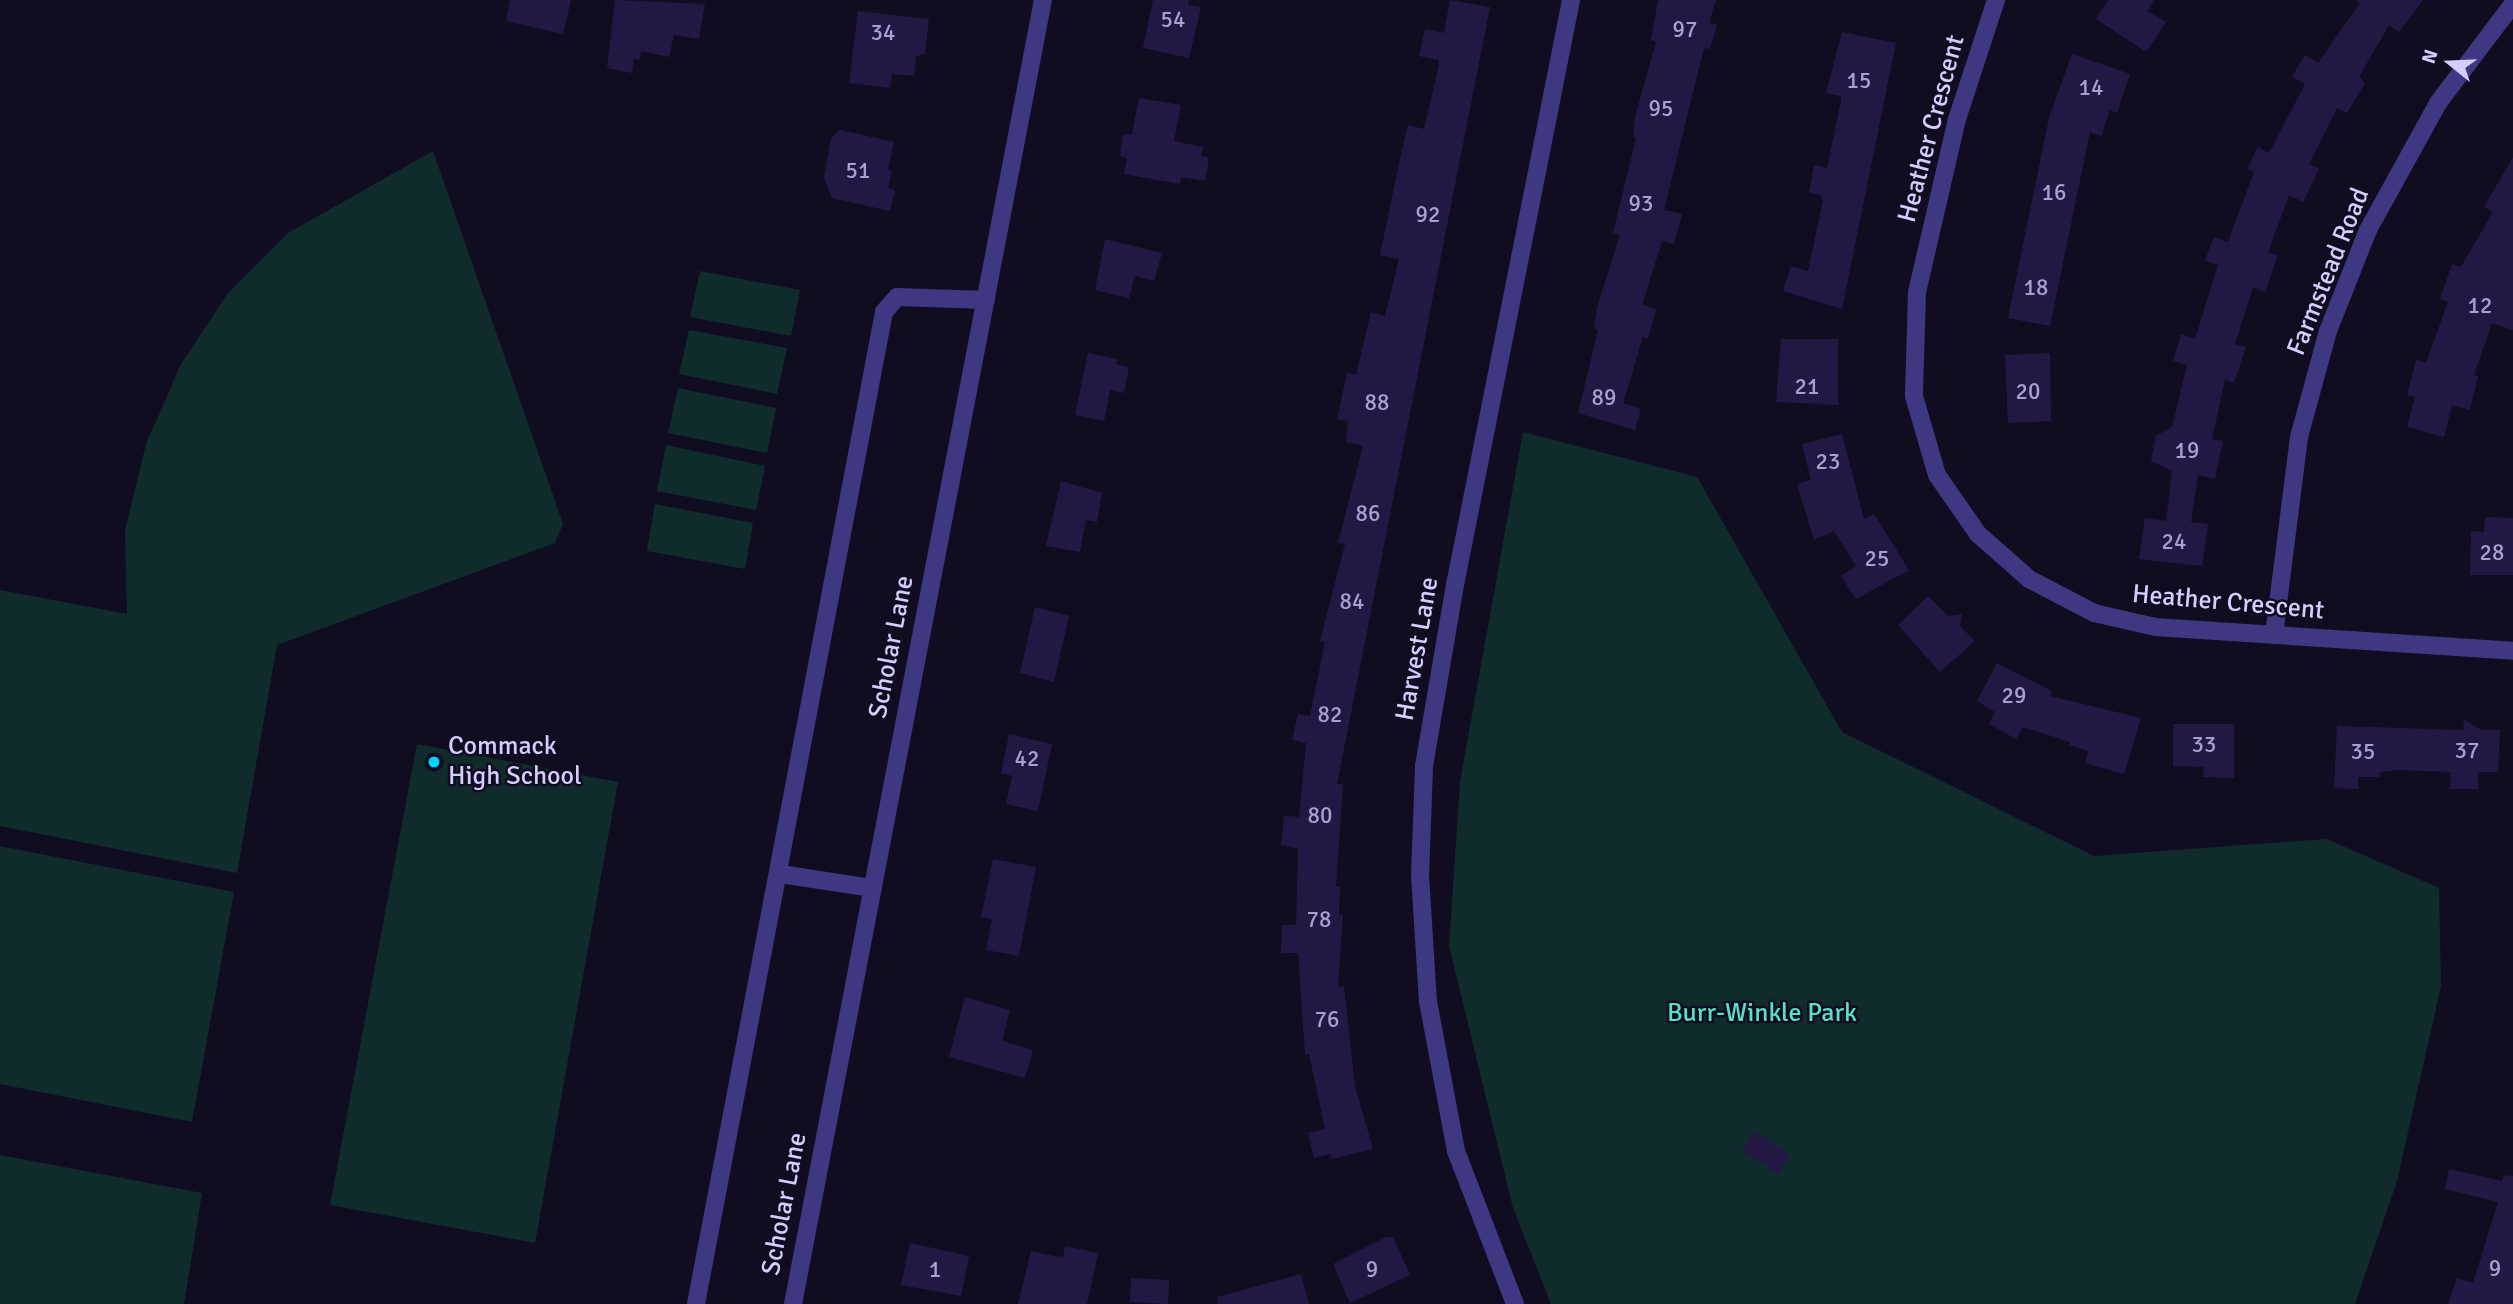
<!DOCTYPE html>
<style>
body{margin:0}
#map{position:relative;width:2513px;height:1304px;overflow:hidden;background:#110d21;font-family:Signika,sans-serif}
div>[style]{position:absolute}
.green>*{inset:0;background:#102b2b}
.building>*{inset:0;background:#231843}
.minor>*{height:18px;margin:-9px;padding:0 9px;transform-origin:9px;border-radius:9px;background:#3e3781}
.dots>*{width:19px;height:19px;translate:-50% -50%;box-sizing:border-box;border:4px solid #110d21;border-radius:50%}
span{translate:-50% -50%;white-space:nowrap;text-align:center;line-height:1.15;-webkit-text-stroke:5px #110d21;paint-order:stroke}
.number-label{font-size:23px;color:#a9a0d0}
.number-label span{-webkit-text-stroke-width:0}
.street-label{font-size:26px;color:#d6cdff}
.poi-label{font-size:26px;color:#d6cdff}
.left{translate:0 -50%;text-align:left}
.park-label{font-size:26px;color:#57e1c7}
.north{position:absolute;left:2415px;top:28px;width:70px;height:70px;-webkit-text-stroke:5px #110d21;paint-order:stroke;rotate:288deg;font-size:19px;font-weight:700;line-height:28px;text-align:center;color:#d6cdff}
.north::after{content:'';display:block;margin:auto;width:24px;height:32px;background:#d6cdff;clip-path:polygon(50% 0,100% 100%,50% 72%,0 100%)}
</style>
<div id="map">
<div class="green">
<div style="clip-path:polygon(433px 151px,563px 524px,555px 543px,277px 645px,237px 873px,0 826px,0 590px,127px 614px,125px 531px,146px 444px,181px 364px,228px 293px,288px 233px)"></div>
<div style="clip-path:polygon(700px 271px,800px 290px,791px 336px,690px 317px)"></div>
<div style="clip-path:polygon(689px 330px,787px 348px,777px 394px,679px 374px)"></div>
<div style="clip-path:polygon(678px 388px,776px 408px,767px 453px,668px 433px)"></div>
<div style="clip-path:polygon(1523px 432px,1697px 477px,1842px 732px,2094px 856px,2327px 839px,2439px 888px,2441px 986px,2397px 1181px,2355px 1304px,1551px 1304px,1513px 1208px,1449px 946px,1460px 782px)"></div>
<div style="clip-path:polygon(666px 445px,765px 466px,756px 510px,657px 491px)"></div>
<div style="clip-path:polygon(655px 504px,753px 523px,745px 569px,647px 551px)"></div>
<div style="clip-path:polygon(417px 744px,618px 782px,535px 1243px,330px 1205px)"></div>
<div style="clip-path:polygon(0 846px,234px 892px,192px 1122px,0 1084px)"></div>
<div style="clip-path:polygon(0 1155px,202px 1193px,184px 1304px,0 1304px)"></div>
</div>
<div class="building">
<div style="clip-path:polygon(510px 0,571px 0,563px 34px,506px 21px)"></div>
<div style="clip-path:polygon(615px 0,705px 4px,699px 39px,674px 35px,669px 57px,641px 51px,640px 60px,634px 59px,632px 73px,607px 68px)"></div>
<div style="clip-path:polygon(1153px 0,1189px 0,1188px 5px,1201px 7px,1189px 58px,1143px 48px)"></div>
<div style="clip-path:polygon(1450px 0,1490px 7px,1337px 784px,1343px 784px,1336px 887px,1340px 887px,1339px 915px,1343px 915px,1338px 987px,1344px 986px,1355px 1086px,1373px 1149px,1332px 1159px,1330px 1154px,1314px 1158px,1308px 1133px,1325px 1129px,1309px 1054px,1305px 1054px,1298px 953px,1281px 953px,1282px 925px,1296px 925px,1298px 849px,1281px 845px,1284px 816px,1299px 817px,1306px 743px,1292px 740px,1298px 714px,1310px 716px,1325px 642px,1320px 641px,1345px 544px,1338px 543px,1363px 446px,1346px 442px,1348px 421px,1337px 419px,1347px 373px,1356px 375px,1371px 312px,1385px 316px,1399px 259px,1380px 255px,1401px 154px,1408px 125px,1424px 129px,1439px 65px,1438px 60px,1419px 56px,1425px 29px,1444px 33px)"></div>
<div style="clip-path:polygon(1658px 0,1716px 0,1709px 23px,1717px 25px,1710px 49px,1704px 48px,1664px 210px,1682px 214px,1674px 244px,1662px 241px,1642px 305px,1656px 309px,1648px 339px,1643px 337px,1623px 403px,1641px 409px,1635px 430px,1578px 413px,1598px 330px,1594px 328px,1597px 308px,1620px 235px,1613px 233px,1636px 138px,1633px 137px,1635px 117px,1656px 42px,1651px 40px)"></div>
<div style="clip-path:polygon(2108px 0,2154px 0,2147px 11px,2166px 22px,2146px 52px,2096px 19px)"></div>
<div style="clip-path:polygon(2356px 0,2423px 0,2399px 32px,2389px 25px,2359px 77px,2365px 83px,2347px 113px,2337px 108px,2309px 164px,2319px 169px,2303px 202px,2289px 195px,2268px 252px,2278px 255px,2265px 292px,2253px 287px,2235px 344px,2246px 347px,2234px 383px,2225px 380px,2212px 439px,2223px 441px,2215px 479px,2198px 475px,2191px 522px,2208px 524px,2202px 566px,2139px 559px,2145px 518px,2166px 521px,2172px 471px,2151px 461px,2156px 436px,2172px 427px,2187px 365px,2173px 361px,2181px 334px,2195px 339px,2218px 265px,2205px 260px,2214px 237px,2228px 242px,2254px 172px,2247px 169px,2258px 147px,2269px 153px,2305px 84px,2292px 77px,2305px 55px,2318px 63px,2360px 3px)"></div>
<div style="clip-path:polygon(858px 11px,929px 19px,925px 54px,916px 56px,914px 76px,892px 74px,890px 88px,849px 83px)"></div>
<div style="clip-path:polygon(1842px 32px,1896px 43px,1842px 309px,1783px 291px,1791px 266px,1808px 271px,1823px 201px,1821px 195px,1809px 193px,1814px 165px,1827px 168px,1841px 101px,1841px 96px,1826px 93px)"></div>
<div style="clip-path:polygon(2072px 54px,2130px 74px,2117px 113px,2110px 110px,2101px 136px,2090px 132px,2050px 326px,2008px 318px,2049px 118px)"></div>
<div style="clip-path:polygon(1139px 98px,1181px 105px,1174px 141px,1203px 147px,1201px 156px,1209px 158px,1205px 181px,1181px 177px,1180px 184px,1124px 174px,1127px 158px,1120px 156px,1123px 135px,1132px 134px)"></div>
<div style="clip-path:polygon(840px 130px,894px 142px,888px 170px,892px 171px,888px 188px,895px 190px,890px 211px,832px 198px,824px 178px,831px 138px)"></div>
<div style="clip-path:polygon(2513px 157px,2513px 330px,2492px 323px,2474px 375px,2478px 376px,2470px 410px,2452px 405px,2444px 437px,2407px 427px,2415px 397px,2407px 395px,2416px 360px,2426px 363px,2448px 302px,2440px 299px,2452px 264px,2461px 267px,2493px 212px,2484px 207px)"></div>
<div style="clip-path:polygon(1105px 239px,1162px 253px,1154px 281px,1135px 276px,1129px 298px,1095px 290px)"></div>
<div style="clip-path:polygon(1781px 339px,1838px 339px,1838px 405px,1776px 402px)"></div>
<div style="clip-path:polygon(1088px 353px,1117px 359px,1116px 364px,1129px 367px,1124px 393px,1110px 390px,1104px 421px,1075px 415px)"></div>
<div style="clip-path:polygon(2050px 353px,2051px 421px,2008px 423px,2005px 355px)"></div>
<div style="clip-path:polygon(1842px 434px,1864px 519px,1874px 514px,1909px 570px,1856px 599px,1841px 576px,1856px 566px,1834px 531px,1814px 540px,1797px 484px,1811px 480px,1802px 444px)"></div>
<div style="clip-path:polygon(1061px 481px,1102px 493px,1097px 522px,1086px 520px,1080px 552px,1046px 546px)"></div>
<div style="clip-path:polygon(2485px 517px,2513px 518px,2513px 575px,2470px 575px,2471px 531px,2484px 532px)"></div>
<div style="clip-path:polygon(1928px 596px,1948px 616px,1962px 614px,1960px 626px,1975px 641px,1940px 672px,1898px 625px)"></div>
<div style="clip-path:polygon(1035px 607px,1069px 616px,1054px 682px,1020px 673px)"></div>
<div style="clip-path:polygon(1997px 663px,2052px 691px,2050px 696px,2141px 718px,2124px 774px,2085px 763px,2088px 751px,2069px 745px,2070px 742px,2023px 727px,2016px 739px,1989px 724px,1995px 712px,1977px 701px)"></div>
<div style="clip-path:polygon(2464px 719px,2481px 730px,2500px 730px,2498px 772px,2478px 772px,2478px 789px,2450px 789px,2451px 772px,2397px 770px,2380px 772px,2379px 777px,2358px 777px,2358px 789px,2334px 788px,2337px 726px,2463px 730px)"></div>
<div style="clip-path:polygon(2173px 724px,2234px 724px,2234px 778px,2203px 777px,2204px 767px,2173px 766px)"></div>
<div style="clip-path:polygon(1009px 734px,1052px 744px,1038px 811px,1006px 804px,1012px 776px,1001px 773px)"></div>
<div style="clip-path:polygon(993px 859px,1036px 867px,1019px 956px,986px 950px,992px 919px,981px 917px)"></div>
<div style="clip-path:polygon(965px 997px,1010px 1010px,1002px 1041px,1033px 1050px,1025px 1078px,949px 1057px)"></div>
<div style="clip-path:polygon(1755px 1131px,1790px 1155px,1778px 1174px,1742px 1150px)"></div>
<div style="clip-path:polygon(2449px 1169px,2502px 1181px,2504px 1175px,2513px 1176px,2513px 1304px,2448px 1304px,2457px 1278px,2473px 1283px,2498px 1202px,2445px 1189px)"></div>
<div style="clip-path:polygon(1386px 1237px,1393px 1237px,1410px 1275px,1350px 1303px,1333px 1264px)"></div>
<div style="clip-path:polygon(910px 1243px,969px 1256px,961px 1296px,901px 1285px)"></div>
<div style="clip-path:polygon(1065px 1246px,1098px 1253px,1087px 1304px,1018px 1304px,1031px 1251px,1063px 1258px)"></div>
<div style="clip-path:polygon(1301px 1274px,1309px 1304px,1218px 1304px,1217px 1297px)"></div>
<div style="clip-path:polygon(1131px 1278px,1169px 1280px,1168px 1304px,1130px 1302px)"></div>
</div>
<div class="minor">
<div style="left:1996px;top:0;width:125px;rotate:108.1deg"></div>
<div style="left:1957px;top:119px;width:178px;rotate:103deg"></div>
<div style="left:1917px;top:292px;width:104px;rotate:91.7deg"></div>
<div style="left:1914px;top:396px;width:82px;rotate:73.8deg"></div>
<div style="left:1937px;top:475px;width:72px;rotate:55.2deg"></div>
<div style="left:1978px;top:534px;width:68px;rotate:41.4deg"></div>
<div style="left:2029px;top:579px;width:73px;rotate:27.6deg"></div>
<div style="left:2094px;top:613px;width:63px;rotate:12.9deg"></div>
<div style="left:2155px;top:627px;width:359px;rotate:3.8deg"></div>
<div style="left:2274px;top:635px;width:200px;rotate:-82.8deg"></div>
<div style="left:2299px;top:437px;width:110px;rotate:-74.7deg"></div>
<div style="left:2328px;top:331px;width:109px;rotate:-68.4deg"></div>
<div style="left:2368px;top:230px;width:145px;rotate:-61.1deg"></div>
<div style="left:2438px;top:103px;width:124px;rotate:-52.9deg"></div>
<div style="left:780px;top:874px;width:94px;rotate:8.6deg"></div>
<div style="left:696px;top:1304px;width:1010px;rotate:-79.27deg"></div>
<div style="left:884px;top:312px;width:20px;rotate:-49deg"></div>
<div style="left:897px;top:297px;width:89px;rotate:1.9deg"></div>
<div style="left:793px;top:1304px;width:1328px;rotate:-79.15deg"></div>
<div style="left:1515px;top:1304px;width:164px;rotate:-111.1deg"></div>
<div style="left:1456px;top:1151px;width:152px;rotate:-100.6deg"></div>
<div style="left:1428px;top:1002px;width:126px;rotate:-93.6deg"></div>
<div style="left:1420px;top:876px;width:110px;rotate:-87.9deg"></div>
<div style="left:1424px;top:766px;width:184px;rotate:-80.3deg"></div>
<div style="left:1455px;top:585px;width:596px;rotate:-78.78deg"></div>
</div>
<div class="dots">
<div style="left:434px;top:762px;background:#00d1f8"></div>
</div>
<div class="number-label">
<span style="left:1173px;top:20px">54</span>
<span style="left:1685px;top:30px">97</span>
<span style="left:883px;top:33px">34</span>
<span style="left:1859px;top:81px">15</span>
<span style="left:2091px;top:88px">14</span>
<span style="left:1661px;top:109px">95</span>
<span style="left:858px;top:171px">51</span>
<span style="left:2054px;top:193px">16</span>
<span style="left:1641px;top:204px">93</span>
<span style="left:1428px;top:215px">92</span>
<span style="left:2036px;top:288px">18</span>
<span style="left:2480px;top:306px">12</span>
<span style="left:1807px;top:387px">21</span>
<span style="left:2028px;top:392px">20</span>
<span style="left:1604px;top:398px">89</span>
<span style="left:1377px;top:403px">88</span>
<span style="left:2187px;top:451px">19</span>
<span style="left:1828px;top:462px">23</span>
<span style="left:1368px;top:514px">86</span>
<span style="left:2174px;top:542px">24</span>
<span style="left:2492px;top:553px">28</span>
<span style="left:1877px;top:559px">25</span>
<span style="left:1352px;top:602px">84</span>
<span style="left:2014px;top:696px">29</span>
<span style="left:1330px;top:715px">82</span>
<span style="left:2204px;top:745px">33</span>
<span style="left:2467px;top:751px">37</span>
<span style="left:2363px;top:752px">35</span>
<span style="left:1027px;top:759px">42</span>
<span style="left:1320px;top:816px">80</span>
<span style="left:1319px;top:920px">78</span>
<span style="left:1327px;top:1020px">76</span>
<span style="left:2495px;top:1269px">9</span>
<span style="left:935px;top:1270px">1</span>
<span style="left:1372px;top:1270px">9</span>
</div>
<div class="street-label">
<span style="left:1932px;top:129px;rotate:-75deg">Heather Crescent</span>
<span style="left:2329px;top:272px;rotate:-68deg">Farmstead Road</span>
<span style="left:2228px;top:603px;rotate:5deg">Heather Crescent</span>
<span style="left:892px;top:647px;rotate:-79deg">Scholar Lane</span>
<span style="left:1418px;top:649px;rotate:-80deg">Harvest Lane</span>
<span style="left:785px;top:1204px;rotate:-79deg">Scholar Lane</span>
</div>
<div class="poi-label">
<span class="left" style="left:448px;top:762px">Commack<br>High School</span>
</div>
<div class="park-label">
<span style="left:1762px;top:1014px">Burr-Winkle Park</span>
</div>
<div class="north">N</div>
</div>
